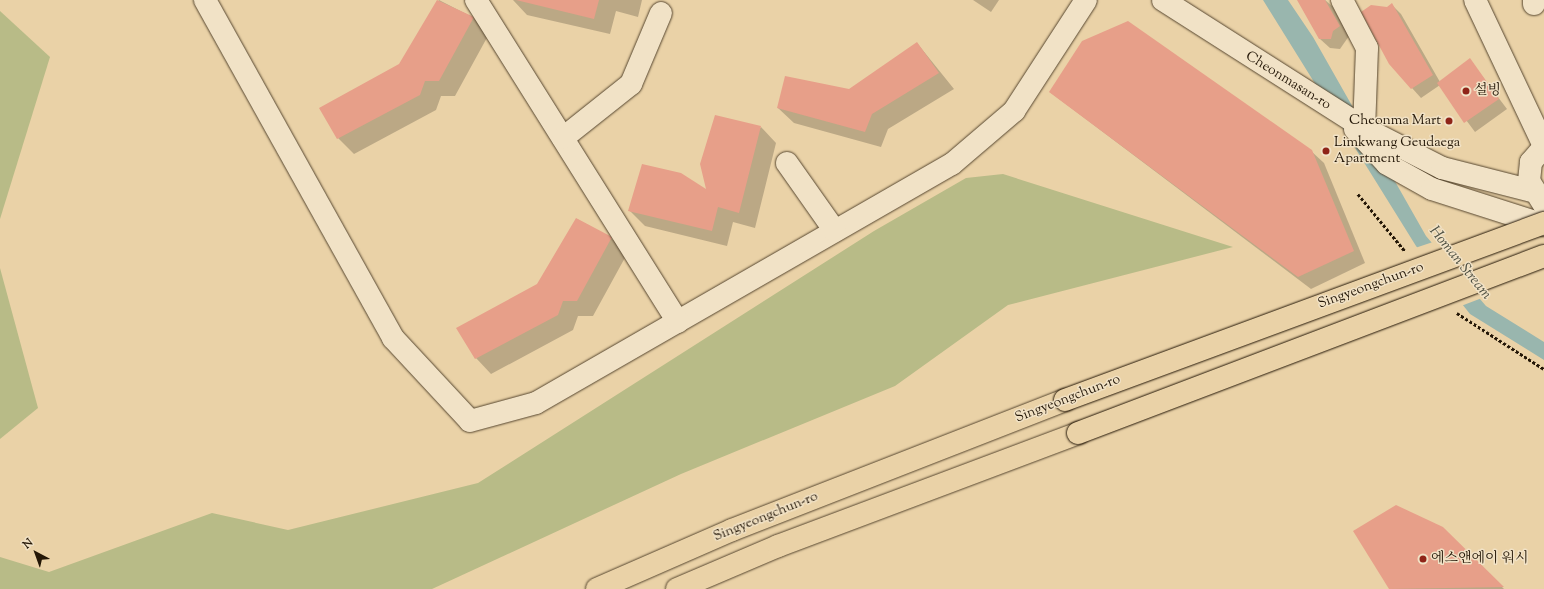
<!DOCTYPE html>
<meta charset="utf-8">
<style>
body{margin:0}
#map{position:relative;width:1544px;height:589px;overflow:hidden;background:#ead2a7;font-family:"Sorts Mill Goudy","Noto Serif KR",serif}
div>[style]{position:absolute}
.green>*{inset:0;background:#b8bb87}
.water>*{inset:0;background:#99b6ae}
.pier>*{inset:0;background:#ead2a7}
.shadow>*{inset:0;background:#0003}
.building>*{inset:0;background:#e79f89}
.path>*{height:2.5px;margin-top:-1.25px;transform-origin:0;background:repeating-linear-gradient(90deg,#241707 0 3px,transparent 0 5px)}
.roads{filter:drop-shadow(0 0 1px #56462f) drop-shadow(0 0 1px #56462f)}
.minor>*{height:22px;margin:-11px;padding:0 11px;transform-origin:11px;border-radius:11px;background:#f1e2c6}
.highway>*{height:22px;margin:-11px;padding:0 11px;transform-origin:11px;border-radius:11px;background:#ead2a7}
.bridges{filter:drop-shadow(0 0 1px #241707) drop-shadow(0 0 1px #241707)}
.highway-bridge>*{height:22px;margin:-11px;padding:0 11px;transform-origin:11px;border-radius:11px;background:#ead2a7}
.dots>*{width:11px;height:11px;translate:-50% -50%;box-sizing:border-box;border:2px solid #f1e2c6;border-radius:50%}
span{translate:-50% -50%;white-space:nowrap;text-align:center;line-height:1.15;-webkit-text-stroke:3px #f1e2c6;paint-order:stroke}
.street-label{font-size:14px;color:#241707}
.poi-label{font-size:14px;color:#241707}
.left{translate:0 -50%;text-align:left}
.right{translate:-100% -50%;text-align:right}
.water-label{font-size:15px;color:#4d4f41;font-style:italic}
.north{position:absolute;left:16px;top:533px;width:40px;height:40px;-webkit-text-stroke:3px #f1e2c6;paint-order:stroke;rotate:319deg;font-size:11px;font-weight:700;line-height:16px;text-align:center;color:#241707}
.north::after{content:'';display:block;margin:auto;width:14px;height:18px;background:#241707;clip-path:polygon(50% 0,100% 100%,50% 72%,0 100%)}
</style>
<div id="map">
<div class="green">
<div style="clip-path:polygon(0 11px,50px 57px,0 219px)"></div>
<div style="clip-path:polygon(1003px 174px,1233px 247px,1008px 305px,895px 386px,681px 474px,432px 589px,0 589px,0 557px,49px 572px,212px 513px,288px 530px,478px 483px,874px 231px,966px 178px)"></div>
<div style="clip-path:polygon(0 268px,38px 408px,0 439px)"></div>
</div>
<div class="water">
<div style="clip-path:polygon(1263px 0,1288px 0,1313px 37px,1426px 236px,1486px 306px,1544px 342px,1544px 360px,1470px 314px,1416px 246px)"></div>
</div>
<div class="pier">
<div style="clip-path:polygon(1433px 242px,1482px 298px,1461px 306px,1415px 248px)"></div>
</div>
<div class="shadow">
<div style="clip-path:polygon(439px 0,474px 18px,489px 34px,455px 96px,441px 96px,436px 110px,354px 154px,338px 138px,400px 65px)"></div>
<div style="clip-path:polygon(513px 0,642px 0,638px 17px,616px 11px,610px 34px,527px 15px)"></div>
<div style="clip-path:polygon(973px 0,999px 0,991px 12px)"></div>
<div style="clip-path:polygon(1298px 0,1325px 0,1332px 6px,1349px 36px,1340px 49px,1330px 48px,1320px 39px)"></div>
<div style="clip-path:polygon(1392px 5px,1401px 14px,1440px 82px,1470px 60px,1507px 109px,1475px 132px,1440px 85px,1421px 98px,1412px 88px,1387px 8px)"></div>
<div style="clip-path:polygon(917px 43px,954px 89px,888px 129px,881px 147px,794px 123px,778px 108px,849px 90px)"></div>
<div style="clip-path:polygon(1050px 92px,1311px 151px,1324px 163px,1365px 263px,1311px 289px)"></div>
<div style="clip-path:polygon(761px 127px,776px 143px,755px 228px,733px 222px,727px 246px,645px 226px,629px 210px,707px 191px)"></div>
<div style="clip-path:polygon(577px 219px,611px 238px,627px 254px,593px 316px,578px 316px,573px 330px,491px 374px,476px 358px,538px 285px)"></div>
<div style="clip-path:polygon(1442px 527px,1504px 589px,1390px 589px,1355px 531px)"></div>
</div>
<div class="building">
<div style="clip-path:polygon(437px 0,474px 17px,439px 81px,425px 81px,420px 95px,337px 139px,319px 108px,399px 64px)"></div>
<div style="clip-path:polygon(516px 0,599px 0,594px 19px)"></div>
<div style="clip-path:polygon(1297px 0,1325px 0,1340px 26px,1333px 31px,1331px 39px,1319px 39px)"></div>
<div style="clip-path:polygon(1392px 3px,1433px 75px,1411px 89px,1389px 64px,1361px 12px,1371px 5px,1387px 7px)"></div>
<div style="clip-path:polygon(1128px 21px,1312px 150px,1354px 251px,1298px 277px,1049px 92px,1082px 41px)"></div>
<div style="clip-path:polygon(917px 42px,939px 73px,872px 114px,865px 132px,777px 108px,785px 76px,849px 89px)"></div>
<div style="clip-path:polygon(1470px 58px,1499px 99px,1464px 123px,1437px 83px)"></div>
<div style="clip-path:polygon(715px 115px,761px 126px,739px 213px,718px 207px,712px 231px,628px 211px,642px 164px,681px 173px,706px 189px,700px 164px)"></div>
<div style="clip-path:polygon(576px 218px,612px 237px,577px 301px,563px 301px,558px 315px,475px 359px,456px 328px,537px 284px)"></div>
<div style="clip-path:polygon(1396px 505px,1443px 527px,1504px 587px,1389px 589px,1353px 531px)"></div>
</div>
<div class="path">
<div style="left:1358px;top:194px;width:74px;rotate:50.5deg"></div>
<div style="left:1457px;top:313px;width:103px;rotate:32.8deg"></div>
</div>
<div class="roads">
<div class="minor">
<div style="left:205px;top:0;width:387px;rotate:60.9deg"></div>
<div style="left:393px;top:338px;width:113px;rotate:47.1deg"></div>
<div style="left:470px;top:421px;width:68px;rotate:-15.3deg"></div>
<div style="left:536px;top:403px;width:480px;rotate:-29.9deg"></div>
<div style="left:952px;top:164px;width:82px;rotate:-40.5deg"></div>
<div style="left:1014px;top:111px;width:132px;rotate:-57deg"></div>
<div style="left:476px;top:0;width:380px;rotate:57.9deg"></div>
<div style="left:1163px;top:0;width:238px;rotate:32.5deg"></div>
<div style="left:1364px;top:128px;width:88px;rotate:27.1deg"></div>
<div style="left:1442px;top:168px;width:93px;rotate:14.3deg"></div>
<div style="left:1342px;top:0;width:54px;rotate:62.5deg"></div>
<div style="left:1367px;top:48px;width:80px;rotate:92.1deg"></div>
<div style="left:1475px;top:0;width:161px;rotate:64.7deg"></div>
<div style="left:1534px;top:0;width:4px;rotate:90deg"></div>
<div style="left:1355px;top:129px;width:47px;rotate:47.6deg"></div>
<div style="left:1387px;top:164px;width:51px;rotate:29.1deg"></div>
<div style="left:1432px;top:189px;width:118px;rotate:17.8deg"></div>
<div style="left:563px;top:138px;width:87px;rotate:-38.5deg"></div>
<div style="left:631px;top:84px;width:77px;rotate:-67.1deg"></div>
<div style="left:1544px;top:147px;width:20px;rotate:131deg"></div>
<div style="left:1531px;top:162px;width:19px;rotate:96deg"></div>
<div style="left:1529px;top:181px;width:28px;rotate:58deg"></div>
<div style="left:787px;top:163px;width:83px;rotate:54.8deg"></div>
</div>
<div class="highway">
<div style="left:597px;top:589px;width:147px;rotate:-23.6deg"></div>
<div style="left:732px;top:530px;width:357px;rotate:-21.3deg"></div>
<div style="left:677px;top:589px;width:110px;rotate:-23.1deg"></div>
<div style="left:778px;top:546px;width:321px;rotate:-20.6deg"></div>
</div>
</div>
<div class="bridges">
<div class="highway-bridge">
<div style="left:1065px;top:400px;width:511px;rotate:-20.28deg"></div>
<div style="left:1078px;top:433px;width:498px;rotate:-20.8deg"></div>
</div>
</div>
<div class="dots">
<div style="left:1466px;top:91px;background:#8f2418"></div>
<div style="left:1449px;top:121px;background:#8f2418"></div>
<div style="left:1326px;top:151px;background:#8f2418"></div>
<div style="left:1423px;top:559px;background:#8f2418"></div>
</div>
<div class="street-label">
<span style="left:1288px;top:81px;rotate:32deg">Cheonmasan-ro</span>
<span style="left:1371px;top:286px;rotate:-20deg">Singyeongchun-ro</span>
<span style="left:1068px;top:399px;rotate:-21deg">Singyeongchun-ro</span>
<span style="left:766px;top:517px;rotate:-22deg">Singyeongchun-ro</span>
</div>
<div class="poi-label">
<span class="left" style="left:1474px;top:91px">설빙</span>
<span class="right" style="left:1441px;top:121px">Cheonma Mart</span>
<span class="left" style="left:1334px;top:151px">Limkwang Geudaega<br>Apartment</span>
<span class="left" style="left:1431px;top:559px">에스앤에이 워시</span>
</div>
<div class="water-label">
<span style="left:1460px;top:263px;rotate:51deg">Homan Stream</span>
</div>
<div class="north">N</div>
</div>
